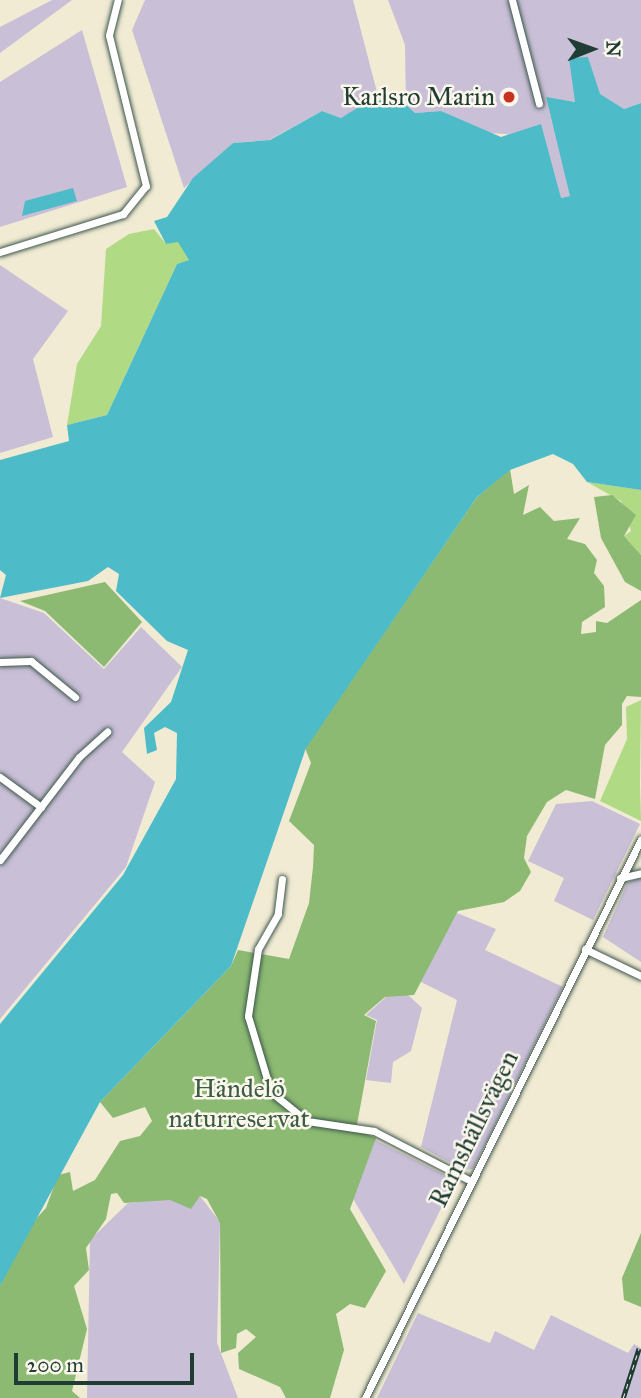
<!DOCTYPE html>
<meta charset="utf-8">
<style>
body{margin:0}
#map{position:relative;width:641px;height:1398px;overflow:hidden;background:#f1ebd4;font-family:"IM FELL Great Primer",serif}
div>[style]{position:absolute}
.industrial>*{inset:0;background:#c9bfd7}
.green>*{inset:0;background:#b1da85}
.forest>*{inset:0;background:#8cba72}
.water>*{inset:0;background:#4ebbc8}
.roads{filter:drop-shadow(0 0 2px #3e574c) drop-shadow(0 0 2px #3e574c)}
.minor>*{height:7px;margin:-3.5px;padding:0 3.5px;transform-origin:3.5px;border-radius:3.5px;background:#fff}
.rail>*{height:4.5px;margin-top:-2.25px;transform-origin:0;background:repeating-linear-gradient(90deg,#fbf7ec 0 5px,#1f3d34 0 10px);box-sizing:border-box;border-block:2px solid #1f3d34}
.dots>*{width:19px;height:19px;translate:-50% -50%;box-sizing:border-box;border:4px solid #fbf7ec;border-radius:50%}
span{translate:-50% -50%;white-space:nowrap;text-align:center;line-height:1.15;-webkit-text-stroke:5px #fbf7ec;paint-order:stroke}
.poi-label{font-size:26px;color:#1f3d34}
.right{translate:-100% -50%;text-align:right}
.park-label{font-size:26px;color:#3c5c44}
.street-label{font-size:26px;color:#1f3d34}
.north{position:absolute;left:557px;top:14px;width:70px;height:70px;-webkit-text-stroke:5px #fbf7ec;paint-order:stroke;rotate:89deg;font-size:19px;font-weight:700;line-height:28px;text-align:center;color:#1f3d34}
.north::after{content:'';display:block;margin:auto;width:24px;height:32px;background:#1f3d34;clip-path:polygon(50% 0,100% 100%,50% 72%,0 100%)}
.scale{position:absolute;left:14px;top:1353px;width:180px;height:32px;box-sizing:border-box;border:4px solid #1f3d34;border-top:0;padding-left:9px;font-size:21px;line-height:24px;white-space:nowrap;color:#1f3d34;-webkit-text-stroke:5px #fbf7ec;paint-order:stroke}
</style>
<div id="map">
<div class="industrial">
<div style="clip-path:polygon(52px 0,72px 0,0 53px,0 27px)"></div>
<div style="clip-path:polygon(145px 0,353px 0,379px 100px,341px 118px,322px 111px,269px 140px,233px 143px,184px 188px,132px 30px)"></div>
<div style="clip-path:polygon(388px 0,641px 0,641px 103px,624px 109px,599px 94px,588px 57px,576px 102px,546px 98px,571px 196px,561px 198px,507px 134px,486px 133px,441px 111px,415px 113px,406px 107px,405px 45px)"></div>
<div style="clip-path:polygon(82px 30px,127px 187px,0 227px,0 82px)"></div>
<div style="clip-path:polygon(0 265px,68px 311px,33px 359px,53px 437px,0 453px)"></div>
<div style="clip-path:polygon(0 598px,44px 613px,104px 669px,141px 627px,182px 667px,122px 752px,155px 782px,126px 867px,0 1019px)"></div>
<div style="clip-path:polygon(592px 801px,640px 824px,593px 920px,554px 901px,564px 878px,528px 861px,556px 804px)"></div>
<div style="clip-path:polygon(641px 877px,641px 962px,603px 937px,628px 882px)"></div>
<div style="clip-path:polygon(457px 913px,496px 929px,485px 950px,563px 987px,473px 1169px,464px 1170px,421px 1147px,457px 1000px,419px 981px)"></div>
<div style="clip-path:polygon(405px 992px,422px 1008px,411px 1051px,393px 1062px,391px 1083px,366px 1080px,377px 1020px,366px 1015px,386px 997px)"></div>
<div style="clip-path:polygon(371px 1138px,455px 1180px,404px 1284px,352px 1197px)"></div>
<div style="clip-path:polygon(200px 1196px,220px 1222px,217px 1343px,238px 1398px,87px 1398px,90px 1240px,128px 1203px)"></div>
<div style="clip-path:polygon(418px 1313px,490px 1343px,495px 1331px,534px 1350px,551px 1315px,628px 1353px,634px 1344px,641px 1348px,641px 1398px,377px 1398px)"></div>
</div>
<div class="green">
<div style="clip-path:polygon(154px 229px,166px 244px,178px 241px,190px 260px,177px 264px,107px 415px,67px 425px,77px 364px,101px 326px,106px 249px,129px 234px)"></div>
<div style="clip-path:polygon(587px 482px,641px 490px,641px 555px,624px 536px,631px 531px,621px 501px)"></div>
<div style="clip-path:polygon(641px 700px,640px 785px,641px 821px,600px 801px,627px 739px,626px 707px)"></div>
</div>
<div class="forest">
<div style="clip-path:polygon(510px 469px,514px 494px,529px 485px,523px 515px,540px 507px,554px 521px,580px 518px,567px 539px,585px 544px,597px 560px,594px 573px,604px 586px,605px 607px,582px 622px,581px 634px,596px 632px,596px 621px,607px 623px,641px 600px,641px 697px,627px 696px,622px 704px,622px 725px,605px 745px,595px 799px,566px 790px,547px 802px,527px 836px,524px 858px,531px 872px,520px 891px,504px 902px,458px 911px,414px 995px,385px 997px,364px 1015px,376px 1021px,356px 1130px,376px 1138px,350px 1209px,386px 1271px,365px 1308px,350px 1304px,336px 1314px,344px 1350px,330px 1398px,286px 1398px,280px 1387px,239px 1369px,238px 1353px,256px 1337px,246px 1329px,237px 1334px,236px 1348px,221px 1353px,220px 1223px,207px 1199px,200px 1196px,191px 1209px,170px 1200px,124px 1203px,117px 1193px,111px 1194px,106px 1219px,86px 1248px,89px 1270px,74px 1286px,87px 1329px,72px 1391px,80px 1398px,0 1398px,0 1286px,24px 1232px,46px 1208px,58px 1175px,70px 1172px,73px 1191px,95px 1180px,120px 1141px,140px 1136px,152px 1121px,145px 1107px,113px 1118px,100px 1102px,231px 966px,238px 950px,289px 959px,309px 903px,313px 867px,314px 845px,289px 821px,311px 763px,305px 748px,477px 497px)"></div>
<div style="clip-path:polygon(612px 495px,636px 515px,624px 536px,641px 555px,641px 591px,625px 582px,601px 538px,594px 497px)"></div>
<div style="clip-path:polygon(105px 582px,142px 622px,104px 667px,45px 611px,20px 601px)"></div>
<div style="clip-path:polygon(641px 1233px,641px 1307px,624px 1300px,622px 1278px)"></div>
</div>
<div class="water">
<div style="clip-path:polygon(588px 57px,600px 94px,624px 109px,641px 103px,641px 490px,587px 482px,573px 464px,553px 454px,510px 470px,477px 497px,306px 748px,231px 966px,100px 1102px,0 1286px,0 1024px,123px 875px,176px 779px,177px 733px,165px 727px,154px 733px,157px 750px,147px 754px,144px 728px,171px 702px,188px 650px,167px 641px,116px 591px,119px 574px,108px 567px,88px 581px,0 598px,6px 575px,0 570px,0 460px,69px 441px,67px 425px,107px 415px,177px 264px,189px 260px,178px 242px,166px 244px,154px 221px,167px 217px,193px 178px,233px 143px,270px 140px,322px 111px,341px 118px,367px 102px,398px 98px,415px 113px,441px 111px,501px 137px,541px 124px,561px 198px,570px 196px,546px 97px,575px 102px,569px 58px)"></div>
<div style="clip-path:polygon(73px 188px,77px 201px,22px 216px,25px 201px)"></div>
</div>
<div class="roads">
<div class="minor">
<div style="left:512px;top:0;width:107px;rotate:75.4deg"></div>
<div style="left:0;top:252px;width:129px;rotate:-17.2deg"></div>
<div style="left:123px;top:214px;width:36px;rotate:-51deg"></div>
<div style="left:146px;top:186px;width:155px;rotate:-103.8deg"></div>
<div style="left:109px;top:35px;width:36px;rotate:-76deg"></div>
<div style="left:0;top:662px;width:31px;rotate:-2deg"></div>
<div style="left:31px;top:661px;width:57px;rotate:39.3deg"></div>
<div style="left:0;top:777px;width:51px;rotate:36.2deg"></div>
<div style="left:0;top:860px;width:130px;rotate:-52.5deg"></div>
<div style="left:79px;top:757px;width:38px;rotate:-42deg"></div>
<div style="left:620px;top:878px;width:22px;rotate:-13deg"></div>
<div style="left:282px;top:879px;width:35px;rotate:97deg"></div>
<div style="left:278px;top:914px;width:40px;rotate:119.7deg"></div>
<div style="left:258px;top:949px;width:68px;rotate:98.5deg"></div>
<div style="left:248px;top:1016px;width:79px;rotate:73.2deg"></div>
<div style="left:271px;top:1092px;width:46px;rotate:38.9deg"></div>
<div style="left:307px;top:1121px;width:68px;rotate:8.5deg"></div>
<div style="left:374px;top:1131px;width:109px;rotate:27.3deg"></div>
<div style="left:585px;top:949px;width:62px;rotate:25.7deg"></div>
<div style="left:365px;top:1398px;width:623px;rotate:-63.72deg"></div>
</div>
</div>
<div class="rail">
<div style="left:623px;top:1398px;width:52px;rotate:-72.3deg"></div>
</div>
<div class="dots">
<div style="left:509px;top:97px;background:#c8321e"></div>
</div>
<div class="poi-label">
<span class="right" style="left:495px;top:97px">Karlsro Marin</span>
</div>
<div class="park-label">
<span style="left:239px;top:1104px">Händelö<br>naturreservat</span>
</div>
<div class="street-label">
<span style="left:474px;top:1129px;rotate:-64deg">Ramshällsvägen</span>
</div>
<div class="north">N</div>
<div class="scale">200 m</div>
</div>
